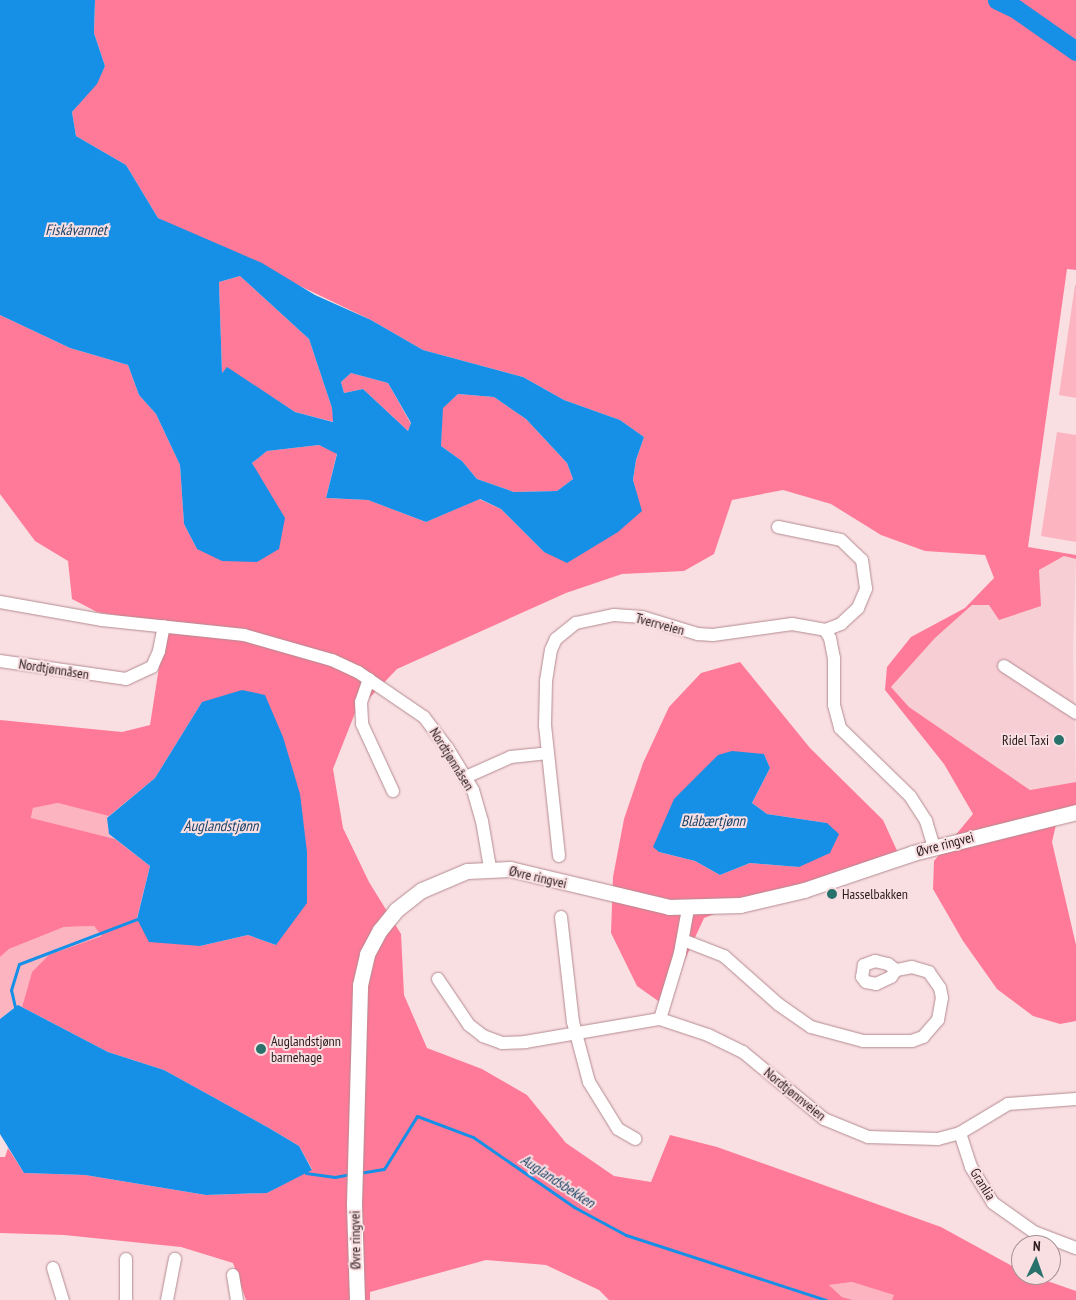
<!DOCTYPE html>
<meta charset="utf-8">
<style>
body{margin:0}
#map{position:relative;width:1076px;height:1300px;overflow:hidden;background:#f9dfe2;font-family:"PT Sans Narrow",sans-serif}
div>[style]{position:absolute}
.built>*{inset:0;background:#f8ced5}
.green>*{inset:0;background:#fcb4c0}
.forest>*{inset:0;background:#ff7a98}
.water>*{inset:0;background:#168fe6}
.stream>*{height:3px;margin:-1.5px;padding:0 1.5px;transform-origin:1.5px;border-radius:1.5px;background:#168fe6}
.river>*{height:19px;margin:-9.5px;padding:0 9.5px;transform-origin:9.5px;border-radius:9.5px;background:#168fe6}
.roads{filter:drop-shadow(0 0 1px #b48b91) drop-shadow(0 0 1px #b48b91)}
.minor>*{height:12px;margin:-6px;padding:0 6px;transform-origin:6px;border-radius:6px;background:#fff}
.tertiary>*{height:15px;margin:-7.5px;padding:0 7.5px;transform-origin:7.5px;border-radius:7.5px;background:#fff}
.dots>*{width:14px;height:14px;translate:-50% -50%;box-sizing:border-box;border:2px solid #f9dfe2;border-radius:50%}
span{translate:-50% -50%;white-space:nowrap;text-align:center;line-height:1.15;-webkit-text-stroke:4px #f9dfe2;paint-order:stroke}
.street-label{font-size:14px;color:#291a1d}
.poi-label{font-size:14px;color:#291a1d}
.right{translate:-100% -50%;text-align:right}
.left{translate:0 -50%;text-align:left}
.water-label{font-size:15px;color:#1b4469;font-style:italic}
.north{position:absolute;left:1011px;top:1235px;width:50px;height:50px;box-sizing:border-box;background:#f9dfe2;border:1px solid #a69093;border-radius:50%;rotate:3deg;font-size:14px;font-weight:700;line-height:20px;text-align:center;color:#291a1d}
.north::after{content:'';display:block;margin:auto;width:18px;height:22px;background:#29726c;clip-path:polygon(50% 0,100% 100%,50% 72%,0 100%)}
</style>
<div id="map">
<div class="built">
<div style="clip-path:polygon(1064px 556px,1076px 559px,1073px 650px,1076px 782px,1030px 790px,909px 707px,891px 687px,935px 638px,972px 605px,989px 605px,1039px 570px)"></div>
</div>
<div class="green">
<div style="clip-path:polygon(1075px 285px,1076px 285px,1076px 398px,1059px 395px)"></div>
<div style="clip-path:polygon(1057px 432px,1076px 435px,1076px 542px,1041px 536px)"></div>
<div style="clip-path:polygon(58px 803px,105px 813px,109px 816px,109px 834px,115px 839px,31px 819px,33px 808px)"></div>
<div style="clip-path:polygon(94px 926px,103px 936px,49px 956px,32px 972px,22px 1007px,15px 1007px,0 1019px,0 957px,9px 949px,64px 927px)"></div>
<div style="clip-path:polygon(852px 1282px,895px 1295px,892px 1300px,853px 1300px,842px 1297px,829px 1285px)"></div>
</div>
<div class="forest">
<div style="clip-path:polygon(evenodd,95px 0,1076px 0,1076px 270px,1067px 269px,1028px 547px,1076px 555px,1076px 559px,1064px 556px,1039px 570px,1041px 606px,999px 620px,989px 605px,972px 605px,935px 638px,891px 687px,909px 707px,1030px 790px,1076px 782px,1076px 814px,1058px 816px,1052px 842px,1076px 945px,1076px 1021px,1060px 1024px,1033px 1016px,997px 989px,963px 941px,933px 889px,934px 861px,973px 814px,944px 764px,885px 690px,887px 667px,911px 637px,965px 608px,994px 578px,985px 555px,925px 551px,881px 535px,831px 504px,783px 490px,732px 500px,714px 554px,684px 571px,622px 574px,566px 593px,397px 669px,355px 713px,333px 769px,343px 828px,369px 882px,401px 934px,404px 995px,427px 1048px,482px 1069px,527px 1095px,566px 1143px,614px 1176px,651px 1182px,670px 1135px,717px 1147px,941px 1227px,1021px 1271px,1021px 1275px,1030px 1275px,1076px 1291px,1076px 1300px,892px 1300px,894px 1295px,852px 1282px,829px 1285px,842px 1297px,853px 1300px,609px 1300px,599px 1290px,546px 1265px,486px 1260px,370px 1292px,370px 1300px,246px 1300px,233px 1263px,181px 1247px,64px 1235px,0 1233px,0 1157px,5px 1157px,8px 1148px,24px 1173px,85px 1175px,206px 1195px,267px 1193px,312px 1169px,299px 1146px,269px 1128px,164px 1070px,108px 1052px,22px 1007px,32px 972px,49px 955px,102px 936px,94px 926px,64px 927px,9px 949px,0 957px,0 720px,122px 732px,150px 725px,159px 667px,157px 622px,97px 612px,72px 599px,68px 561px,35px 541px,0 494px,0 315px,70px 348px,128px 365px,139px 395px,156px 414px,180px 465px,184px 524px,197px 549px,260px 480px,252px 463px,267px 451px,319px 445px,337px 453px,326px 498px,368px 500px,426px 522px,479px 499px,501px 509px,544px 552px,641px 511px,633px 480px,636px 460px,644px 437px,620px 420px,564px 400px,523px 377px,423px 350px,371px 320px,158px 218px,126px 165px,76px 136px,72px 112px,96px 84px,105px 66px,94px 33px,95px 0,202px 702px,276px 945px,248px 935px,200px 946px,137px 918px,150px 866px,115px 839px,31px 818px,33px 808px,58px 803px,109px 816px,155px 778px,202px 702px)"></div>
<div style="clip-path:polygon(240px 276px,309px 339px,332px 408px,334px 422px,295px 412px,227px 368px,222px 373px,219px 282px)"></div>
<div style="clip-path:polygon(351px 373px,388px 383px,411px 424px,408px 431px,363px 389px,344px 393px,341px 382px)"></div>
<div style="clip-path:polygon(458px 394px,494px 397px,526px 419px,567px 463px,573px 479px,557px 491px,514px 492px,477px 479px,462px 461px,441px 446px,442px 408px)"></div>
<div style="clip-path:polygon(evenodd,740px 662px,810px 748px,883px 820px,899px 855px,868px 877px,812px 891px,753px 899px,704px 918px,682px 966px,661px 1003px,637px 986px,611px 933px,613px 877px,624px 819px,643px 763px,669px 707px,701px 673px,740px 662px,764px 754px,770px 768px,752px 803px,767px 814px,827px 823px,799px 867px,750px 863px,720px 875px,695px 861px,659px 852px,764px 754px)"></div>
</div>
<div class="water">
<div style="clip-path:polygon(evenodd,0 0,95px 0,94px 33px,105px 66px,97px 84px,72px 112px,76px 136px,126px 165px,158px 218px,262px 263px,315px 295px,371px 320px,423px 350px,523px 377px,564px 400px,620px 420px,644px 437px,636px 460px,633px 480px,642px 511px,618px 532px,567px 563px,544px 552px,501px 509px,480px 499px,426px 522px,368px 500px,326px 498px,337px 454px,319px 445px,267px 451px,252px 463px,285px 518px,279px 549px,257px 562px,222px 561px,197px 549px,184px 524px,180px 465px,156px 414px,139px 395px,128px 365px,70px 348px,0 315px,0 0,240px 276px,309px 339px,332px 408px,333px 422px,295px 412px,227px 367px,222px 373px,219px 282px,240px 276px,0 0,351px 373px,388px 383px,411px 423px,408px 431px,363px 389px,344px 393px,341px 382px,351px 373px,0 0,458px 394px,494px 397px,526px 419px,567px 463px,573px 479px,557px 491px,514px 492px,477px 479px,462px 461px,441px 446px,443px 408px,458px 394px)"></div>
<div style="clip-path:polygon(242px 690px,265px 695px,283px 737px,300px 794px,307px 852px,307px 903px,276px 945px,248px 935px,200px 946px,149px 942px,137px 919px,150px 866px,109px 834px,107px 818px,155px 778px,202px 702px)"></div>
<div style="clip-path:polygon(732px 751px,764px 754px,770px 768px,752px 803px,767px 814px,827px 823px,839px 834px,830px 853px,799px 867px,750px 863px,720px 875px,695px 861px,659px 852px,653px 847px,674px 799px,718px 755px)"></div>
<div style="clip-path:polygon(18px 1005px,108px 1052px,164px 1070px,269px 1128px,299px 1146px,312px 1170px,267px 1193px,206px 1195px,85px 1175px,24px 1173px,0 1134px,0 1019px)"></div>
</div>
<div class="stream">
<div style="left:15px;top:1007px;width:17px;rotate:-103deg"></div>
<div style="left:11px;top:990px;width:27px;rotate:-73deg"></div>
<div style="left:19px;top:964px;width:126px;rotate:-20.9deg"></div>
<div style="left:306px;top:1173px;width:29px;rotate:8deg"></div>
<div style="left:335px;top:1177px;width:15px;rotate:-11deg"></div>
<div style="left:359px;top:1173px;width:25px;rotate:-9deg"></div>
<div style="left:384px;top:1169px;width:62px;rotate:-58.1deg"></div>
<div style="left:417px;top:1116px;width:60px;rotate:20.6deg"></div>
<div style="left:473px;top:1137px;width:123px;rotate:34.7deg"></div>
<div style="left:574px;top:1207px;width:59px;rotate:28.3deg"></div>
<div style="left:626px;top:1235px;width:210px;rotate:18deg"></div>
</div>
<div class="river">
<div style="left:997px;top:0;width:21px;rotate:25deg"></div>
<div style="left:1016px;top:9px;width:73px;rotate:35deg"></div>
</div>
<div class="roads">
<div class="minor">
<div style="left:778px;top:527px;width:64px;rotate:11.7deg"></div>
<div style="left:841px;top:540px;width:29px;rotate:44deg"></div>
<div style="left:862px;top:560px;width:29px;rotate:82deg"></div>
<div style="left:866px;top:589px;width:21px;rotate:113deg"></div>
<div style="left:858px;top:608px;width:23px;rotate:137deg"></div>
<div style="left:841px;top:624px;width:17px;rotate:159deg"></div>
<div style="left:0;top:602px;width:104px;rotate:10deg"></div>
<div style="left:102px;top:620px;width:143px;rotate:6deg"></div>
<div style="left:244px;top:635px;width:91px;rotate:15.9deg"></div>
<div style="left:332px;top:660px;width:29px;rotate:25deg"></div>
<div style="left:358px;top:672px;width:80px;rotate:34.3deg"></div>
<div style="left:424px;top:717px;width:38px;rotate:53deg"></div>
<div style="left:447px;top:747px;width:50px;rotate:58.8deg"></div>
<div style="left:473px;top:790px;width:32px;rotate:74deg"></div>
<div style="left:482px;top:821px;width:48px;rotate:80.3deg"></div>
<div style="left:0;top:661px;width:127px;rotate:8.1deg"></div>
<div style="left:126px;top:679px;width:29px;rotate:-25deg"></div>
<div style="left:152px;top:667px;width:17px;rotate:-66deg"></div>
<div style="left:159px;top:651px;width:25px;rotate:-79deg"></div>
<div style="left:1004px;top:666px;width:86px;rotate:33.1deg"></div>
<div style="left:369px;top:679px;width:24px;rotate:109deg"></div>
<div style="left:361px;top:702px;width:22px;rotate:87deg"></div>
<div style="left:362px;top:724px;width:74px;rotate:65.2deg"></div>
<div style="left:466px;top:777px;width:49px;rotate:-24deg"></div>
<div style="left:511px;top:757px;width:37px;rotate:-6deg"></div>
<div style="left:559px;top:856px;width:131px;rotate:-96.1deg"></div>
<div style="left:545px;top:726px;width:45px;rotate:-88.7deg"></div>
<div style="left:546px;top:681px;width:31px;rotate:-81deg"></div>
<div style="left:551px;top:650px;width:12px;rotate:-66deg"></div>
<div style="left:556px;top:639px;width:26px;rotate:-39deg"></div>
<div style="left:576px;top:623px;width:39px;rotate:-12deg"></div>
<div style="left:614px;top:615px;width:28px;rotate:4deg"></div>
<div style="left:642px;top:617px;width:59px;rotate:16.9deg"></div>
<div style="left:698px;top:634px;width:15px;rotate:4deg"></div>
<div style="left:713px;top:635px;width:80px;rotate:-7.9deg"></div>
<div style="left:792px;top:624px;width:34px;rotate:10deg"></div>
<div style="left:825px;top:630px;width:9px;rotate:58deg"></div>
<div style="left:830px;top:638px;width:20px;rotate:79deg"></div>
<div style="left:834px;top:658px;width:47px;rotate:90deg"></div>
<div style="left:834px;top:705px;width:24px;rotate:75deg"></div>
<div style="left:840px;top:728px;width:98px;rotate:44.2deg"></div>
<div style="left:910px;top:796px;width:30px;rotate:57deg"></div>
<div style="left:926px;top:821px;width:28px;rotate:73deg"></div>
<div style="left:561px;top:917px;width:106px;rotate:83.5deg"></div>
<div style="left:573px;top:1022px;width:62px;rotate:75.1deg"></div>
<div style="left:589px;top:1082px;width:55px;rotate:58.3deg"></div>
<div style="left:618px;top:1129px;width:20px;rotate:30deg"></div>
<div style="left:683px;top:940px;width:44px;rotate:21.3deg"></div>
<div style="left:724px;top:956px;width:72px;rotate:41.6deg"></div>
<div style="left:778px;top:1004px;width:40px;rotate:34.9deg"></div>
<div style="left:811px;top:1027px;width:54px;rotate:15.1deg"></div>
<div style="left:863px;top:1041px;width:49px"></div>
<div style="left:912px;top:1041px;width:12px;rotate:-20deg"></div>
<div style="left:923px;top:1037px;width:23px;rotate:-49deg"></div>
<div style="left:938px;top:1020px;width:22px;rotate:-80deg"></div>
<div style="left:942px;top:998px;width:10px;rotate:-101deg"></div>
<div style="left:940px;top:988px;width:19px;rotate:-125deg"></div>
<div style="left:929px;top:972px;width:18px;rotate:-164deg"></div>
<div style="left:912px;top:967px;width:16px;rotate:169deg"></div>
<div style="left:896px;top:970px;width:10px;rotate:-143deg"></div>
<div style="left:888px;top:964px;width:13px;rotate:-167deg"></div>
<div style="left:875px;top:961px;width:12px;rotate:160deg"></div>
<div style="left:864px;top:965px;width:12px;rotate:99deg"></div>
<div style="left:862px;top:977px;width:6px;rotate:51deg"></div>
<div style="left:866px;top:982px;width:10px;rotate:11deg"></div>
<div style="left:876px;top:984px;width:17px;rotate:-25deg"></div>
<div style="left:891px;top:977px;width:9px;rotate:-54deg"></div>
<div style="left:438px;top:979px;width:55px;rotate:56deg"></div>
<div style="left:469px;top:1025px;width:18px;rotate:38deg"></div>
<div style="left:483px;top:1036px;width:20px;rotate:20deg"></div>
<div style="left:502px;top:1043px;width:23px;rotate:-2deg"></div>
<div style="left:525px;top:1042px;width:137px;rotate:-9.7deg"></div>
<div style="left:660px;top:1019px;width:51px;rotate:18.4deg"></div>
<div style="left:708px;top:1035px;width:39px;rotate:26deg"></div>
<div style="left:743px;top:1052px;width:105px;rotate:39.6deg"></div>
<div style="left:824px;top:1119px;width:48px;rotate:22.2deg"></div>
<div style="left:868px;top:1137px;width:70px;rotate:1.6deg"></div>
<div style="left:938px;top:1139px;width:23px;rotate:-15deg"></div>
<div style="left:960px;top:1133px;width:56px;rotate:-31.1deg"></div>
<div style="left:1008px;top:1104px;width:68px;rotate:-4.2deg"></div>
<div style="left:660px;top:1019px;width:69px;rotate:-73.1deg"></div>
<div style="left:680px;top:953px;width:45px;rotate:-79.7deg"></div>
<div style="left:960px;top:1133px;width:36px;rotate:72deg"></div>
<div style="left:971px;top:1167px;width:42px;rotate:58.6deg"></div>
<div style="left:993px;top:1203px;width:50px;rotate:35.3deg"></div>
<div style="left:1034px;top:1232px;width:45px;rotate:20.9deg"></div>
<div style="left:126px;top:1259px;width:41px;rotate:90deg"></div>
<div style="left:53px;top:1268px;width:34px;rotate:73deg"></div>
<div style="left:233px;top:1275px;width:25px;rotate:81deg"></div>
<div style="left:167px;top:1300px;width:42px;rotate:-79deg"></div>
</div>
<div class="tertiary">
<div style="left:357px;top:1300px;width:97px;rotate:-91.8deg"></div>
<div style="left:354px;top:1203px;width:218px;rotate:-88.4deg"></div>
<div style="left:360px;top:985px;width:32px;rotate:-77deg"></div>
<div style="left:367px;top:954px;width:27px;rotate:-62deg"></div>
<div style="left:380px;top:930px;width:26px;rotate:-51deg"></div>
<div style="left:396px;top:910px;width:33px;rotate:-38deg"></div>
<div style="left:422px;top:890px;width:49px;rotate:-22.9deg"></div>
<div style="left:467px;top:871px;width:43px;rotate:-2.7deg"></div>
<div style="left:510px;top:869px;width:163px;rotate:13.4deg"></div>
<div style="left:669px;top:907px;width:71px;rotate:-1.6deg"></div>
<div style="left:740px;top:905px;width:66px;rotate:-13.2deg"></div>
<div style="left:804px;top:890px;width:115px;rotate:-18.7deg"></div>
<div style="left:913px;top:853px;width:168px;rotate:-14.1deg"></div>
</div>
</div>
<div class="dots">
<div style="left:1059px;top:740px;background:#29726c"></div>
<div style="left:832px;top:894px;background:#29726c"></div>
<div style="left:261px;top:1049px;background:#29726c"></div>
</div>
<div class="street-label">
<span style="left:660px;top:624px;rotate:15deg">Tverrveien</span>
<span style="left:54px;top:669px;rotate:9deg">Nordtjønnåsen</span>
<span style="left:452px;top:759px;rotate:58deg">Nordtjønnåsen</span>
<span style="left:945px;top:844px;rotate:-15deg">Øvre ringvei</span>
<span style="left:538px;top:877px;rotate:13deg">Øvre ringvei</span>
<span style="left:795px;top:1094px;rotate:39deg">Nordtjønnveien</span>
<span style="left:983px;top:1184px;rotate:58deg">Granlia</span>
<span style="left:355px;top:1240px;rotate:-91deg">Øvre ringvei</span>
</div>
<div class="poi-label">
<span class="right" style="left:1049px;top:740px">Ridel Taxi</span>
<span class="left" style="left:842px;top:894px">Hasselbakken</span>
<span class="left" style="left:271px;top:1049px">Auglandstjønn<br>barnehage</span>
</div>
<div class="water-label">
<span style="left:76px;top:230px">Fiskåvannet</span>
<span style="left:713px;top:821px">Blåbærtjønn</span>
<span style="left:221px;top:826px">Auglandstjønn</span>
<span style="left:558px;top:1181px;rotate:33deg">Auglandsbekken</span>
</div>
<div class="north">N</div>
</div>
